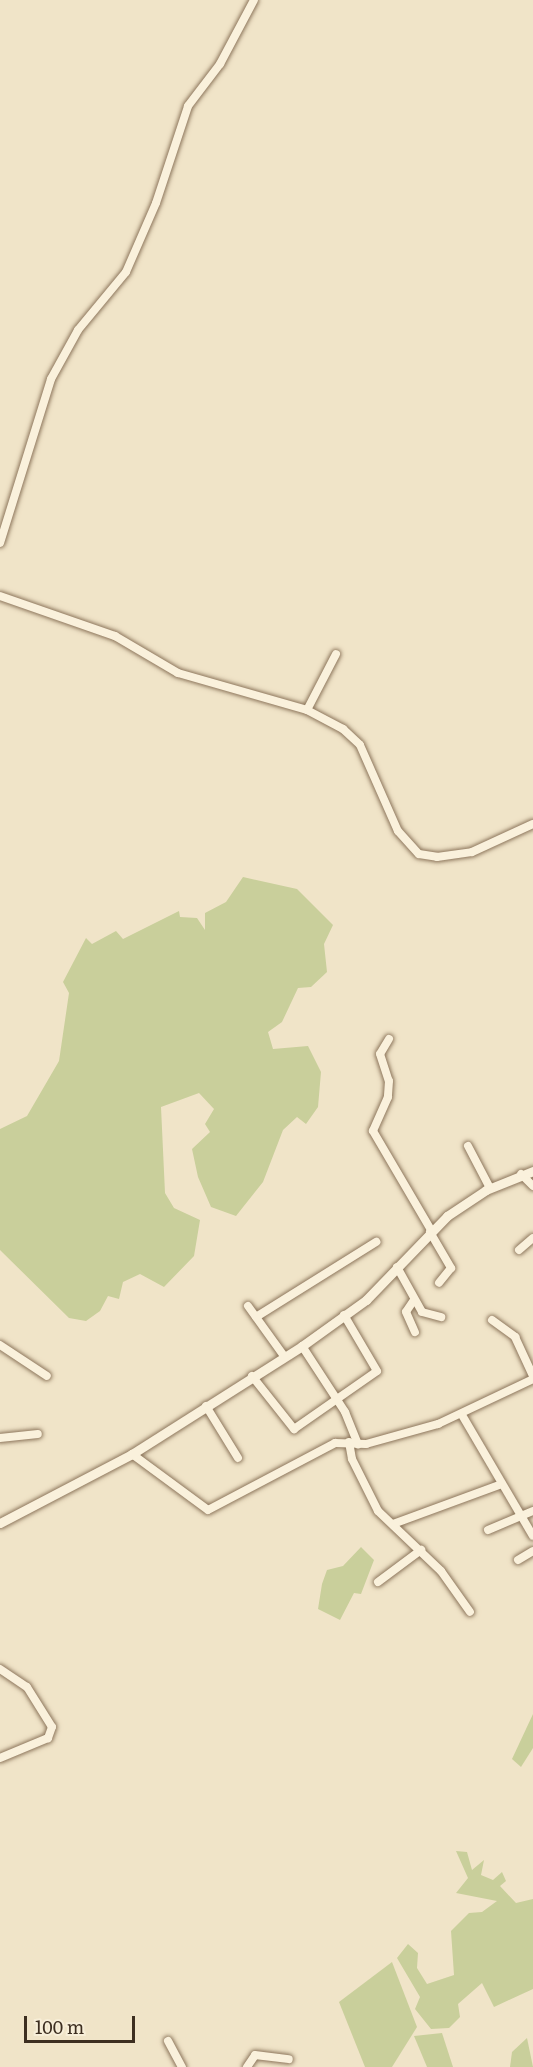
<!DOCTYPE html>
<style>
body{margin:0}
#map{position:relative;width:533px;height:2067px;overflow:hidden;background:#f0e4c8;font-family:Literata,serif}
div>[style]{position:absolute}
.green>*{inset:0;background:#c9cf9b}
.roads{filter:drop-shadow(0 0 2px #8d765c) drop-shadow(0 0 2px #8d765c)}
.minor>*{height:8px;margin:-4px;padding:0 4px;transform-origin:4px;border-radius:4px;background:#faf1dc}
.tertiary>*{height:9px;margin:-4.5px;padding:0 4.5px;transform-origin:4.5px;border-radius:4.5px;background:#faf1dc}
span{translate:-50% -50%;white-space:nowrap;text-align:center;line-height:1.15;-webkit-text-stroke:4.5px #f7eed8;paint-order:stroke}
.scale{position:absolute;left:24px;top:2016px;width:111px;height:27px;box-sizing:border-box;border:3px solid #3d2e20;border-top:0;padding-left:8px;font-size:18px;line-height:21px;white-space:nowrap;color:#3d2e20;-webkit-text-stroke:4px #f7eed8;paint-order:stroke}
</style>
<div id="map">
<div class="green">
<div style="clip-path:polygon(243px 877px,297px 889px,333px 925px,324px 944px,327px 972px,311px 987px,298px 988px,282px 1022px,268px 1032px,273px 1049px,308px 1046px,321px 1072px,318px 1107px,306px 1124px,297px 1117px,283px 1130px,263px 1182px,236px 1216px,211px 1207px,198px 1177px,192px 1149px,210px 1132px,205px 1124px,214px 1109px,199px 1093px,161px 1107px,165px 1193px,174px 1208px,200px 1220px,194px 1256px,164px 1287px,140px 1274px,123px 1282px,119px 1299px,108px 1296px,100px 1311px,86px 1321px,69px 1318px,0 1250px,0 1129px,27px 1116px,59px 1061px,69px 993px,63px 982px,86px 938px,92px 944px,116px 931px,123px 939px,179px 911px,180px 917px,197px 918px,205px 930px,205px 913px,226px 902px)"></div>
<div style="clip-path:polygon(361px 1547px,374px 1560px,361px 1594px,354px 1593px,340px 1620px,318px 1609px,322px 1584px,327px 1570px,343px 1566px)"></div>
<div style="clip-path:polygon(533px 1714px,533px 1748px,521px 1767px,512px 1759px)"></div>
<div style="clip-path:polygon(456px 1851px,467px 1852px,472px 1870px,484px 1860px,481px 1875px,493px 1880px,502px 1872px,506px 1881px,500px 1886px,516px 1903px,533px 1899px,533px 1989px,494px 2007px,482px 1983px,458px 2004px,460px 2017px,449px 2028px,431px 2029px,415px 2009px,420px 1997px,397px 1958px,408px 1944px,418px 1953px,417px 1968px,427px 1984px,454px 1975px,451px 1931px,469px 1913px,482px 1912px,497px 1901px,456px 1893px,468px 1878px)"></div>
<div style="clip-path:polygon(392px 1962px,417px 2027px,392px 2067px,365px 2067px,339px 2002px)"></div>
<div style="clip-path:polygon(442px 2033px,453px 2067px,427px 2067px,414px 2036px)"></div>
<div style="clip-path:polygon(527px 2038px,533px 2067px,510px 2067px,512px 2052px)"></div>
</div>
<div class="roads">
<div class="minor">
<div style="left:0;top:543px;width:172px;rotate:-72.7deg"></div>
<div style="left:51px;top:379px;width:56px;rotate:-61.1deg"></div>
<div style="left:78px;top:330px;width:75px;rotate:-50.4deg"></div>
<div style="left:126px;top:272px;width:75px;rotate:-66.5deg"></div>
<div style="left:156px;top:203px;width:102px;rotate:-71.7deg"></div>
<div style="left:188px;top:106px;width:53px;rotate:-52.7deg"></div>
<div style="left:220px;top:64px;width:72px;rotate:-62deg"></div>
<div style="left:0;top:596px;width:122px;rotate:19.2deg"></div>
<div style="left:115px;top:636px;width:73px;rotate:30.4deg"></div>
<div style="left:178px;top:673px;width:134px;rotate:16deg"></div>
<div style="left:307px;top:710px;width:41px;rotate:27.8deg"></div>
<div style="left:343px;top:729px;width:23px;rotate:43deg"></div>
<div style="left:360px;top:745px;width:94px;rotate:66.2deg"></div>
<div style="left:398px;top:831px;width:31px;rotate:48deg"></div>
<div style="left:419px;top:854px;width:18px;rotate:9deg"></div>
<div style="left:437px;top:857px;width:35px;rotate:-8deg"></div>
<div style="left:472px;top:852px;width:67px;rotate:-24.7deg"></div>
<div style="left:307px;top:710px;width:63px;rotate:-62.6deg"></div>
<div style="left:389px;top:1039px;width:17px;rotate:121deg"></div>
<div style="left:380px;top:1054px;width:28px;rotate:72deg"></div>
<div style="left:389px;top:1081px;width:16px;rotate:94deg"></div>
<div style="left:388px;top:1097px;width:37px;rotate:114deg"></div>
<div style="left:373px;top:1131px;width:115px;rotate:59.6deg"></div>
<div style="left:468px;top:1146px;width:47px;rotate:62.4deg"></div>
<div style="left:521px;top:1174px;width:17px;rotate:45deg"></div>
<div style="left:430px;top:1232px;width:42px;rotate:59.7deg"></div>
<div style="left:451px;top:1268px;width:19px;rotate:129deg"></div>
<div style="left:519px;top:1250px;width:18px;rotate:-41deg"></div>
<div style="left:397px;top:1267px;width:51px;rotate:60.9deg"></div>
<div style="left:422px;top:1312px;width:20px;rotate:15deg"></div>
<div style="left:414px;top:1300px;width:14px;rotate:124deg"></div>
<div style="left:406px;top:1312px;width:22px;rotate:66deg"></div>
<div style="left:248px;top:1306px;width:62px;rotate:54.2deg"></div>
<div style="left:256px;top:1317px;width:142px;rotate:-32deg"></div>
<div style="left:492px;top:1320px;width:29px;rotate:36deg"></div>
<div style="left:515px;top:1337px;width:43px;rotate:65.2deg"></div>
<div style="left:0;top:1345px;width:56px;rotate:33.4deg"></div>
<div style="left:302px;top:1346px;width:79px;rotate:56.9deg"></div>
<div style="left:345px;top:1412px;width:35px;rotate:68deg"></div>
<div style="left:252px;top:1376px;width:68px;rotate:51.6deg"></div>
<div style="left:294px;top:1429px;width:101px;rotate:-34.9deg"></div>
<div style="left:377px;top:1371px;width:65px;rotate:-120.5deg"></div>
<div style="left:206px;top:1406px;width:61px;rotate:58.4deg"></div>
<div style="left:462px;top:1415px;width:140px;rotate:59.6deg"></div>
<div style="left:0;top:1438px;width:38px;rotate:-6deg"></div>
<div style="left:349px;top:1442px;width:17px;rotate:80deg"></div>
<div style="left:352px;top:1459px;width:58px;rotate:63.4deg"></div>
<div style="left:378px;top:1511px;width:87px;rotate:43.6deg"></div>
<div style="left:441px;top:1571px;width:50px;rotate:54.7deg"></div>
<div style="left:132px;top:1454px;width:94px;rotate:36.4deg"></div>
<div style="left:208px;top:1510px;width:144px;rotate:-27.8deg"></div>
<div style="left:335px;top:1443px;width:31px;rotate:2deg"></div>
<div style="left:366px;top:1444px;width:75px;rotate:-15.5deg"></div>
<div style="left:438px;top:1424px;width:105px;rotate:-25.3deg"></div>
<div style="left:393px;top:1524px;width:116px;rotate:-20.2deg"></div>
<div style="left:488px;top:1530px;width:49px;rotate:-22.9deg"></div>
<div style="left:518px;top:1560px;width:17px;rotate:-31deg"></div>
<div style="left:378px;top:1582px;width:54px;rotate:-36.7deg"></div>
<div style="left:0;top:1669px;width:32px;rotate:34deg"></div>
<div style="left:27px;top:1687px;width:47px;rotate:58deg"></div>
<div style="left:52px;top:1727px;width:12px;rotate:110deg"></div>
<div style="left:48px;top:1738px;width:52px;rotate:157.4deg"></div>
<div style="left:168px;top:2041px;width:30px;rotate:62deg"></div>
<div style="left:247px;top:2067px;width:14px;rotate:-56deg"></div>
<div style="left:255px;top:2055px;width:34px;rotate:7deg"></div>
</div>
<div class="tertiary">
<div style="left:0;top:1523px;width:149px;rotate:-27.6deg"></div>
<div style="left:132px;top:1454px;width:201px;rotate:-32.4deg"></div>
<div style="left:302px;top:1346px;width:79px;rotate:-35.7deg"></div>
<div style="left:366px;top:1300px;width:117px;rotate:-46deg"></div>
<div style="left:447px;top:1216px;width:47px;rotate:-33.7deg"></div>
<div style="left:486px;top:1190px;width:51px;rotate:-22deg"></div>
</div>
</div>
<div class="scale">100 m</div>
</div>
